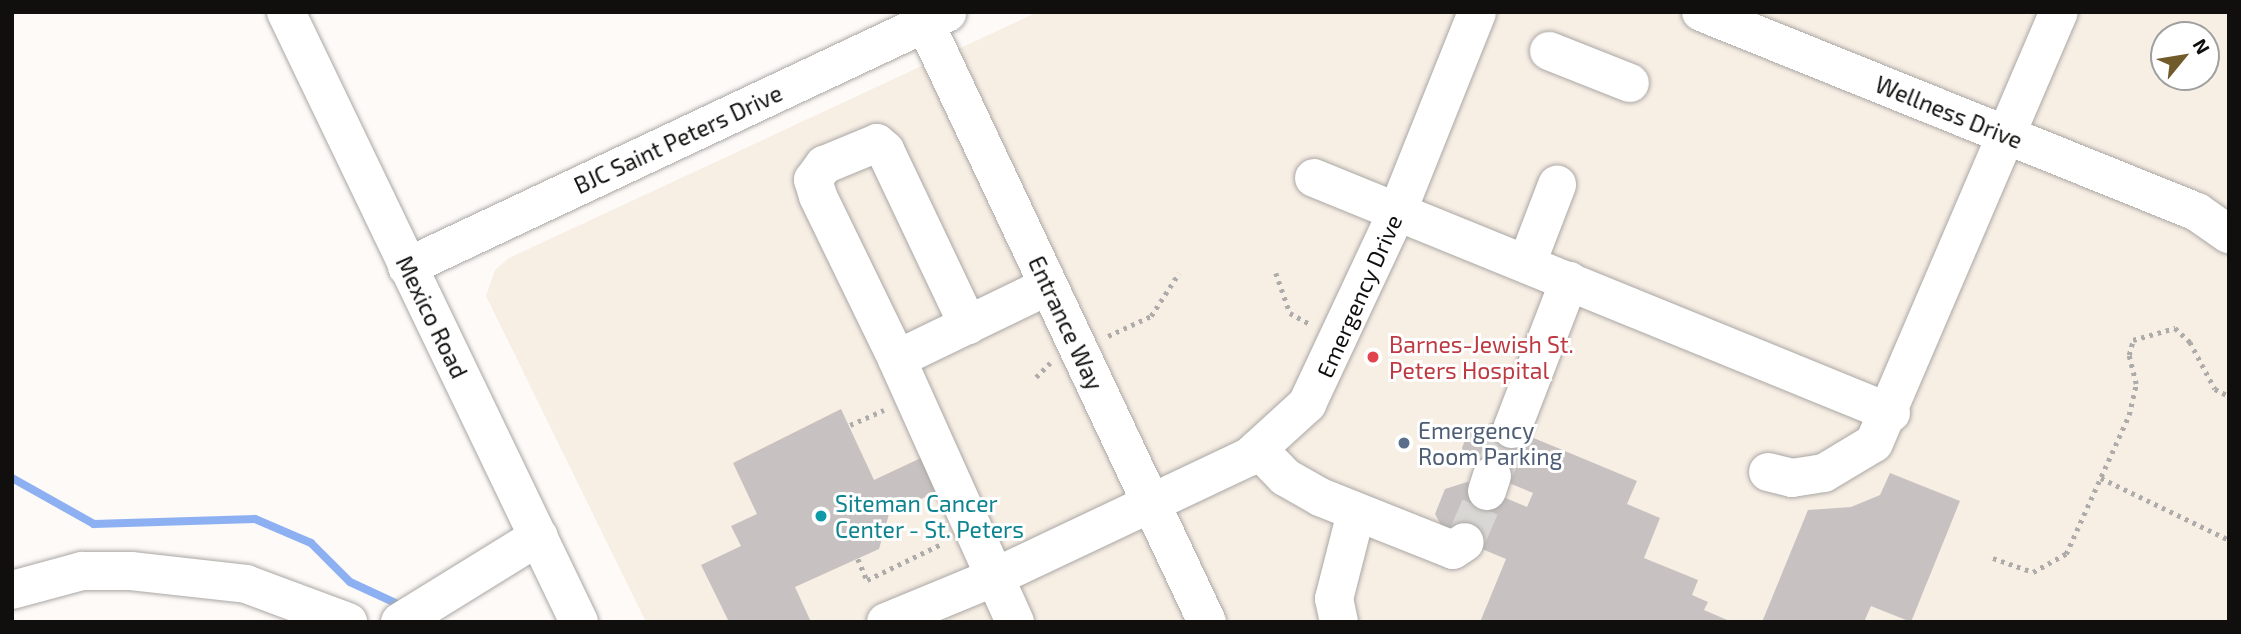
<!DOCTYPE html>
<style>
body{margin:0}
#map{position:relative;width:2241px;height:634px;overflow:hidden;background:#fdfaf7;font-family:"Exo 2",sans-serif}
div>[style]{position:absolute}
.built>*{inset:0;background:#f7eee4}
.stream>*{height:8px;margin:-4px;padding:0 4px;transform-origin:4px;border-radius:4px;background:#8db0f2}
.building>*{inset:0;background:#c7c2c1}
.minor-tunnel>*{height:38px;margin-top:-19px;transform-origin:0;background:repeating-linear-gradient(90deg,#d9d7d4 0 38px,transparent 0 57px)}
.path>*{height:4.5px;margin-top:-2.25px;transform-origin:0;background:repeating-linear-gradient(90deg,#aeacaa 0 3.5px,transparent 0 8.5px)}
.roads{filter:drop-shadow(0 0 2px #aaa7a4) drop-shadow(0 0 2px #aaa7a4)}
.minor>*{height:38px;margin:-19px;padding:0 19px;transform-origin:19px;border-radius:19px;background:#fff}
.major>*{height:38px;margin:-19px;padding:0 19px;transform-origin:19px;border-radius:19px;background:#fff}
.dots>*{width:19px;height:19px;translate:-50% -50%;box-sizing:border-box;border:4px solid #fff;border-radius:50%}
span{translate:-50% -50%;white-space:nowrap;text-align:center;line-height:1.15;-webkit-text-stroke:6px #fff;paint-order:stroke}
.street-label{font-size:23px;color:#100f0e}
.health-label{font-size:23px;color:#be3a42}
.left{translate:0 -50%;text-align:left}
.service-label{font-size:23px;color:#4e5e75}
.culture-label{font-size:23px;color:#0d838f}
.frame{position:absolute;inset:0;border:14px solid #100f0e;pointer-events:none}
.north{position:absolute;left:2150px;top:21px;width:70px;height:70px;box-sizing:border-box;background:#fff;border:2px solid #9f9f9f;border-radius:50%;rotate:60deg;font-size:19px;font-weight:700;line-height:28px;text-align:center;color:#100f0e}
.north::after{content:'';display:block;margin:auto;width:24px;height:32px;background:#725b2b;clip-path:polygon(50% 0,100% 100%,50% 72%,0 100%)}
</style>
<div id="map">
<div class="built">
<div style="clip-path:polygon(evenodd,1038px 12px,2229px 12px,2229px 622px,646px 622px,486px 296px,495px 270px,509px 258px,1038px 12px,2164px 35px,2206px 35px,2206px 77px,2164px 77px,2164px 35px)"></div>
</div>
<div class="stream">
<div style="left:12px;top:478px;width:94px;rotate:29.3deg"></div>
<div style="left:94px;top:524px;width:161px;rotate:-1.8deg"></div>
<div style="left:255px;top:519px;width:61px;rotate:23.2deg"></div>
<div style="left:311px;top:543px;width:55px;rotate:45deg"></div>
<div style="left:350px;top:582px;width:57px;rotate:24.8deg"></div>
</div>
<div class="building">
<div style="clip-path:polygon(841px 409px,874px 480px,923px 457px,938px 491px,889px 514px,879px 549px,795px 587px,811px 622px,729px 622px,701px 565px,741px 546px,731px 526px,757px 514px,733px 463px)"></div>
<div style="clip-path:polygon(1495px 422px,1637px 481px,1627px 504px,1660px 518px,1644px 558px,1698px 580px,1692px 595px,1708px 602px,1704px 610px,1732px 622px,1480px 622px,1506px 559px,1446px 534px,1435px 514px,1445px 489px,1467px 482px,1527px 507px,1533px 493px,1470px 467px,1462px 448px,1469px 429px)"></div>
<div style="clip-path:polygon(1890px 473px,1960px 501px,1911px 622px,1871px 606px,1864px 622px,1762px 622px,1808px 510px,1851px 507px,1880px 495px)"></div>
</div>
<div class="minor-tunnel">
<div style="left:1492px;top:476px;width:51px;rotate:-66.9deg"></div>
<div style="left:1465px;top:542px;width:56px;rotate:-66.7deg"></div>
</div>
<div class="path">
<div style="left:1276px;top:273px;width:42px;rotate:70.7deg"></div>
<div style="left:1290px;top:313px;width:23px;rotate:29deg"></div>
<div style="left:1108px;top:336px;width:47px;rotate:-24.9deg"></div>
<div style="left:1151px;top:316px;width:51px;rotate:-56.9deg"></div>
<div style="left:1036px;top:377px;width:20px;rotate:-45deg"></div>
<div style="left:850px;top:425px;width:37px;rotate:-24deg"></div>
<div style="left:2101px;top:478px;width:142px;rotate:25.8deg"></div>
<div style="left:1993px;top:558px;width:42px;rotate:19.3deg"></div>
<div style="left:2033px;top:572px;width:38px;rotate:-29deg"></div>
<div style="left:2066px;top:554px;width:153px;rotate:-65.6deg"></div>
<div style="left:2129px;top:415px;width:32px;rotate:-77deg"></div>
<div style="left:2136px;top:384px;width:30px;rotate:-104deg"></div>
<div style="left:2129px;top:355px;width:16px;rotate:-75deg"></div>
<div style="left:2133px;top:340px;width:44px;rotate:-15.9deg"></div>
<div style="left:2175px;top:328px;width:21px;rotate:43deg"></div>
<div style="left:2190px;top:342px;width:53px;rotate:62deg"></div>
<div style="left:2215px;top:389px;width:16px;rotate:27deg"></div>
<div style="left:858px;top:559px;width:23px;rotate:67deg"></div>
<div style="left:867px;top:580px;width:82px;rotate:-25.9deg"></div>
</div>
<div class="roads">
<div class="minor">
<div style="left:1701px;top:12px;width:535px;rotate:21.96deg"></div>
<div style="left:2197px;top:212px;width:39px;rotate:35deg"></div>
<div style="left:925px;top:23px;width:662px;rotate:64.79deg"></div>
<div style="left:1549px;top:51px;width:87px;rotate:21.6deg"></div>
<div style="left:1314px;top:178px;width:623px;rotate:22.16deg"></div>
<div style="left:1527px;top:263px;width:84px;rotate:-69deg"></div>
<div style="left:407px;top:267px;width:597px;rotate:-25.19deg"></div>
<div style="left:897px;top:359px;width:181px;rotate:-115.9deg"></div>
<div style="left:818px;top:196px;width:17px;rotate:-107deg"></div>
<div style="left:813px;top:180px;width:19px;rotate:-54deg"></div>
<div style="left:824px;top:165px;width:57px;rotate:-22.5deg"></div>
<div style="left:877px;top:143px;width:11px;rotate:41deg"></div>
<div style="left:885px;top:150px;width:194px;rotate:64.6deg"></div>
<div style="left:1512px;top:429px;width:159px;rotate:-68.9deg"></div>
<div style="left:1258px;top:449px;width:39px;rotate:46deg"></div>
<div style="left:1285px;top:477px;width:40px;rotate:29.7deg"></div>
<div style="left:1320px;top:497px;width:143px;rotate:21.7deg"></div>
<div style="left:1453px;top:550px;width:14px;rotate:-34deg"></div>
<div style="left:1768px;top:472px;width:25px;rotate:14deg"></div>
<div style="left:1792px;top:478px;width:32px;rotate:-9deg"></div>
<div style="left:1824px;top:473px;width:58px;rotate:-31deg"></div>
<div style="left:1874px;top:443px;width:469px;rotate:-66.8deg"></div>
<div style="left:1487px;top:491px;width:16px;rotate:-72deg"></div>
<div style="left:12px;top:590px;width:73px;rotate:-15.2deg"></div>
<div style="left:82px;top:571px;width:49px"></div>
<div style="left:131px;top:571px;width:116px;rotate:6.4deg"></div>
<div style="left:246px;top:584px;width:109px;rotate:20.4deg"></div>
<div style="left:400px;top:622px;width:163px;rotate:-31.7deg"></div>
<div style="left:886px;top:622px;width:118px;rotate:-22.4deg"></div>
<div style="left:995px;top:577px;width:281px;rotate:-25.3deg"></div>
<div style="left:1249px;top:457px;width:79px;rotate:-42.4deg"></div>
<div style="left:1307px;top:404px;width:214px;rotate:-64.9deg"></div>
<div style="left:1398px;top:210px;width:213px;rotate:-68.2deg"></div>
<div style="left:1015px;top:622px;width:288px;rotate:-114.2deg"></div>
<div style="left:897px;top:359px;width:168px;rotate:-25.8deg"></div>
<div style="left:1339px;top:622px;width:24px;rotate:-102deg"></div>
<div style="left:1334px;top:599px;width:89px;rotate:-75.7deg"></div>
</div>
<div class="major">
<div style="left:286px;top:12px;width:677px;rotate:64.34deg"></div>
</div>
</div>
<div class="dots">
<div style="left:1373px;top:357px;background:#e0444e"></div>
<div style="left:1404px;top:443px;background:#5c6f8a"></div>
<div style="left:821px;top:516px;background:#0f9aa8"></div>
</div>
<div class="street-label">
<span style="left:1949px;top:112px;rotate:22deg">Wellness Drive</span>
<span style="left:678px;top:139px;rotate:-25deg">BJC Saint Peters Drive</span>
<span style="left:1359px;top:296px;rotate:-66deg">Emergency Drive</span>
<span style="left:432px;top:317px;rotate:64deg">Mexico Road</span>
<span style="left:1066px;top:323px;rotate:65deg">Entrance Way</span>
</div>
<div class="health-label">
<span class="left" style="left:1389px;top:357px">Barnes-Jewish St.<br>Peters Hospital</span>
</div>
<div class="service-label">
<span class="left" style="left:1418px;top:443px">Emergency<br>Room Parking</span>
</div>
<div class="culture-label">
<span class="left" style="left:835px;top:516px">Siteman Cancer<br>Center - St. Peters</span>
</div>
<div class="frame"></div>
<div class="north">N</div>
</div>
